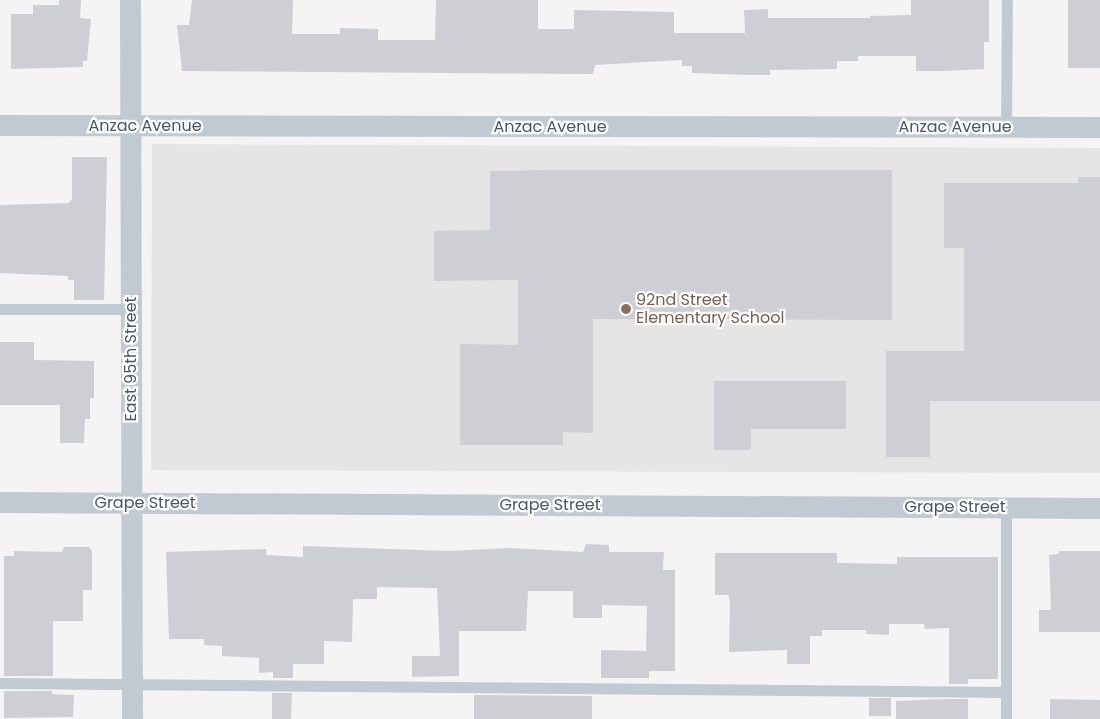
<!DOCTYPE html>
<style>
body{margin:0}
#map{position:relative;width:1100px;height:719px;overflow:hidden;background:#f5f3f3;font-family:Poppins,sans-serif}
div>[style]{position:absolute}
.education>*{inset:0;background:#e6e4e5}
.building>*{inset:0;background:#cdcfd5}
.service>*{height:11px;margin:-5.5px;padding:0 5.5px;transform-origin:5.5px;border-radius:5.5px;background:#c1cad2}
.minor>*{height:21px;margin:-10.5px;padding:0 10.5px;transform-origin:10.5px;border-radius:10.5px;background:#c1cad2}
.dots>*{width:14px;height:14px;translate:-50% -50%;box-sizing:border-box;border:2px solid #fff;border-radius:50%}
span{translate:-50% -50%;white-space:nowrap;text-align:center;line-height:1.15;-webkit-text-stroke:4.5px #fff;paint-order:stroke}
.street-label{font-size:16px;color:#4a5661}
.education-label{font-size:16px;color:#785e54}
.left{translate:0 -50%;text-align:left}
</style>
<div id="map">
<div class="education">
<div style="clip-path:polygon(152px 144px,1100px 148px,1100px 473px,151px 470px)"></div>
</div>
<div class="building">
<div style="clip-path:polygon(59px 0,81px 0,80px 18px,91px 19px,87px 61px,83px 61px,83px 67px,11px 69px,11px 14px,33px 14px,33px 5px,59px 5px)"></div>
<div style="clip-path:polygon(192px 0,293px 0,292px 34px,340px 34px,340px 28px,378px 29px,378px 40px,435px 40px,436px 0,538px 0,538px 29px,574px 29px,574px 10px,674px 12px,674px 33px,745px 33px,744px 10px,768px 9px,768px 18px,870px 18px,870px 16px,911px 15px,911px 0,989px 0,989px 42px,984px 42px,984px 69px,945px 71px,916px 71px,916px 56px,858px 56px,858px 61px,837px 61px,837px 69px,770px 70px,770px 75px,748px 75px,692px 73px,692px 66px,682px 66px,682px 60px,595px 65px,593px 74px,182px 71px,177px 25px,189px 25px)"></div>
<div style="clip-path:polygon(1068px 0,1100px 0,1100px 68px,1068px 68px)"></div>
<div style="clip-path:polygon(72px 157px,107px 157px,104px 300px,74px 300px,74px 280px,68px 280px,68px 276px,0 273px,0 205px,69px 203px,72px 199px)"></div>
<div style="clip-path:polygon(552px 170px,892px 170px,892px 320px,593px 319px,593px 433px,563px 432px,563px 445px,460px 445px,460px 344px,518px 345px,518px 280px,434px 281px,434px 231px,490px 230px,490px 171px)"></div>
<div style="clip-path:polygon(1078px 177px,1100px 177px,1100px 401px,930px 401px,930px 457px,886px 457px,886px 351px,964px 351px,964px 248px,944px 248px,944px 183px,1078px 183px)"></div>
<div style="clip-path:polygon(0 342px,34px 342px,34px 360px,94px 361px,94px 398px,90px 398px,90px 419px,85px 419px,84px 443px,60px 443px,60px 405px,0 405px)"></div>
<div style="clip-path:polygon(714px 381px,846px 381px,846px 429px,751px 429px,751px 450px,714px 450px)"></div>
<div style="clip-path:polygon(586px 544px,609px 545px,609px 552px,664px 552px,663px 570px,675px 570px,675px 671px,649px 671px,649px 678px,601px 678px,601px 650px,646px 651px,647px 606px,602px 605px,602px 618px,573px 618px,573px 591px,528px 591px,526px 631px,459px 631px,459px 676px,412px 677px,412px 656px,440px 656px,437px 588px,377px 587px,377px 599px,353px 599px,352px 642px,324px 641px,324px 664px,293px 664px,293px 678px,273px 678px,273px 672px,259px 673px,259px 658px,222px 656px,222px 646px,204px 645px,204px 639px,169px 639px,166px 552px,266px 549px,266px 555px,303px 557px,303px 546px,448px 551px,510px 548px,583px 552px)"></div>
<div style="clip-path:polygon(64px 547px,89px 547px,92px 551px,92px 590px,83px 590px,83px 621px,53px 621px,53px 676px,4px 676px,4px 556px,14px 556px,14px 551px,62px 552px)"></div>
<div style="clip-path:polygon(1059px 551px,1100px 551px,1100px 632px,1039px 632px,1039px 610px,1051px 610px,1049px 555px,1059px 554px)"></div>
<div style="clip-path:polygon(715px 553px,837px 553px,837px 563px,897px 564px,897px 557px,998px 557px,998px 679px,968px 679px,968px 684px,949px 684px,949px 628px,925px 629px,924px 624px,889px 624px,889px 635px,866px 634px,866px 630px,822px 630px,822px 636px,810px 636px,810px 664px,787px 664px,787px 650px,729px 652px,730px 602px,728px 595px,715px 595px)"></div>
<div style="clip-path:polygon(4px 691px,52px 691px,52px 694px,74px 695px,73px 717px,4px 718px)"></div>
<div style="clip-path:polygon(272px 693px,292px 693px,291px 719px,272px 719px)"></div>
<div style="clip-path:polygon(474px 695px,592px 696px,592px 719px,474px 719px)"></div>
<div style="clip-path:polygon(869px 698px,891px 698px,891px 716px,869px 716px)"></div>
<div style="clip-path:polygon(946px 699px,968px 699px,968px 719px,896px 719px,896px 701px)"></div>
<div style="clip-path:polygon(1050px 699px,1100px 700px,1100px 719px,1050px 719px)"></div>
</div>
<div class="service">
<div style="left:1006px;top:128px;width:128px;rotate:-89.6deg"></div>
<div style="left:0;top:309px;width:131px"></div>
<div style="left:1006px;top:507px;width:212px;rotate:90deg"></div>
<div style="left:0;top:683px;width:1006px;rotate:0.51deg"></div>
</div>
<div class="minor">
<div style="left:130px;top:0;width:719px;rotate:89.84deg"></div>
<div style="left:0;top:125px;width:1100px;rotate:0.1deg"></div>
<div style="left:0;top:502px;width:1100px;rotate:0.31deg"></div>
</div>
<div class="dots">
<div style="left:626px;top:309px;background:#8d6e63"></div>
</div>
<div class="street-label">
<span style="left:145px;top:126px">Anzac Avenue</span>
<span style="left:550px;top:127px">Anzac Avenue</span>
<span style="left:955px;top:127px">Anzac Avenue</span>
<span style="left:131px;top:359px;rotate:-90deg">East 95th Street</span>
<span style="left:145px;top:503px">Grape Street</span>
<span style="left:550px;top:505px">Grape Street</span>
<span style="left:955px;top:507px">Grape Street</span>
</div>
<div class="education-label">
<span class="left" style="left:636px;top:309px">92nd Street<br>Elementary School</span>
</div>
</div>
